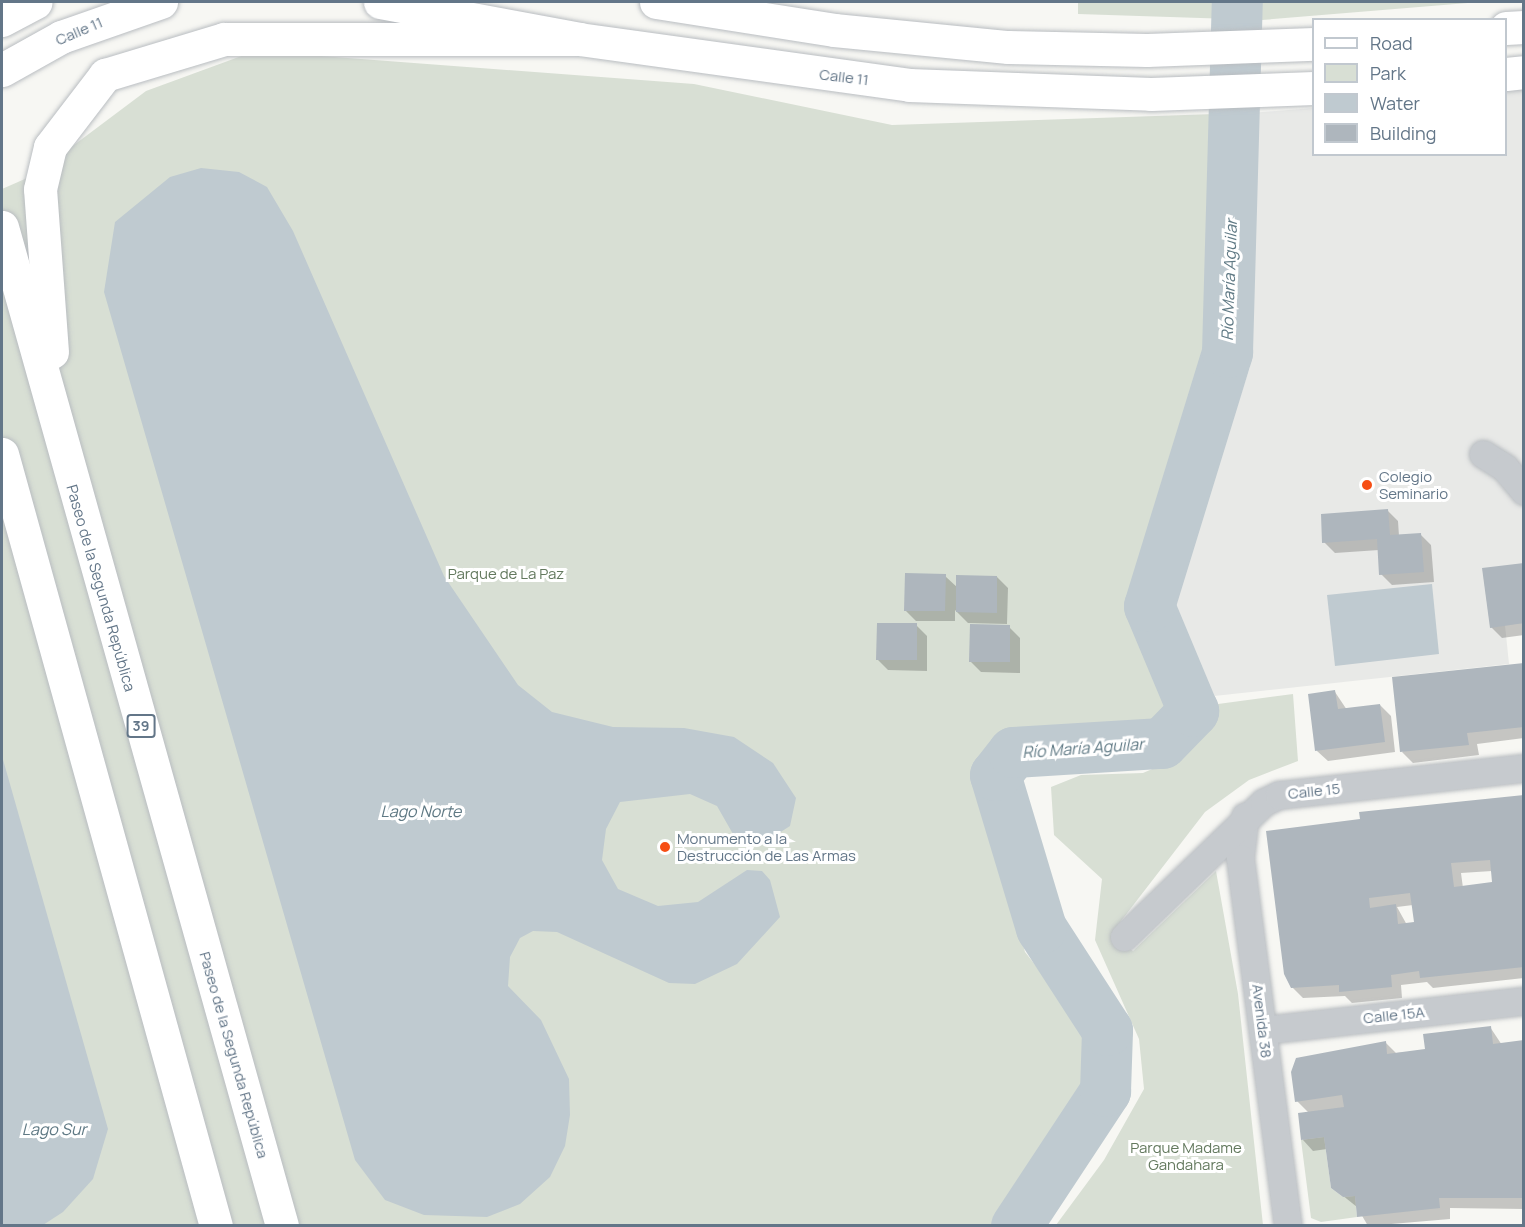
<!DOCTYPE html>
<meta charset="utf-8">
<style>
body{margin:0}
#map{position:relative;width:1525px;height:1227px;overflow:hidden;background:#f7f7f3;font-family:Manrope,sans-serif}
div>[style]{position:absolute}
.built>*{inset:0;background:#e8e9e7}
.green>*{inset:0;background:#d8dfd4}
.water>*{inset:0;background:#bfcad0}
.shadow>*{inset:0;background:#0003}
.river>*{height:51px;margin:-25.5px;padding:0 25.5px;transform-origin:25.5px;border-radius:25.5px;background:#bfcad0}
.building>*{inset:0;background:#aeb6bd}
.roads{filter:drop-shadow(0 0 2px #b9bdc1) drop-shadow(0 0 2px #b9bdc1)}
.minor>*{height:27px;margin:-13.5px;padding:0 13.5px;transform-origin:13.5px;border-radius:13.5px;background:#c6cace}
.major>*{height:33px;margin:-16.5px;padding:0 16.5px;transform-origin:16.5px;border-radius:16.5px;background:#fff}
.highway>*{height:33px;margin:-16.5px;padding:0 16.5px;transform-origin:16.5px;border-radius:16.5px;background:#fff}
.dots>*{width:16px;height:16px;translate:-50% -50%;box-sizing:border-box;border:3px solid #fff;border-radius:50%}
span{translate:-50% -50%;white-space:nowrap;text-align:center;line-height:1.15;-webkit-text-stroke:6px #fff;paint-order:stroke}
.shield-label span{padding:2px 4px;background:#fff;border:2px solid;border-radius:4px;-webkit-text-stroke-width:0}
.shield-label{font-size:14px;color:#637688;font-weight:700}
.street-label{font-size:15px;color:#637688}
.poi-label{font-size:15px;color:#637688}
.left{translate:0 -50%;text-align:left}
.park-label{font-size:15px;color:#63795e}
.water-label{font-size:16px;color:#5f7984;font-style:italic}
.frame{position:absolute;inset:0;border:3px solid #637688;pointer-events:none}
.legend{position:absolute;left:1312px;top:18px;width:195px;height:138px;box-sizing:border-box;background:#fff;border:2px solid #c1c8cf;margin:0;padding:8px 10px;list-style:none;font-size:18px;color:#637688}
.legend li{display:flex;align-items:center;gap:12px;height:30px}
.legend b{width:30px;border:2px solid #c1c8cf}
</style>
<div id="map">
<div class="built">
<div style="clip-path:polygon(1523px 89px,1524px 623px,1505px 625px,1509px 664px,1214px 696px,1197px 671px,1171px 604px,1250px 367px,1250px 113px,1313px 108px,1314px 154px,1506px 154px,1506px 91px)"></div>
</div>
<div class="green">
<div style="clip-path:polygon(1078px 2px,1480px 2px,1262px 20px,1078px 14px)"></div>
<div style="clip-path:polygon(255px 51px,694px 84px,892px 125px,1214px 114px,1204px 350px,1136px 590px,1139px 630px,1170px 703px,1150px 725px,1009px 740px,974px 762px,1025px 952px,1086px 1030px,1090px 1078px,1075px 1093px,993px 1225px,2px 1225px,2px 189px,34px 175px,146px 91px)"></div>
<div style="clip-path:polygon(1293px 694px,1298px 761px,1249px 780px,1205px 812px,1111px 934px,1133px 951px,1216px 871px,1238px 994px,1263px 1225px,1056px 1225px,1104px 1160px,1144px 1089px,1139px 1039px,1095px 940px,1102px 879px,1054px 835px,1051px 787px,1081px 775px,1143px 773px,1187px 754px,1218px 704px)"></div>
<div style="clip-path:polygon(1324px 1137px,1331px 1188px,1343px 1197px,1355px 1196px,1357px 1217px,1321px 1222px,1311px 1218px,1301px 1140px)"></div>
</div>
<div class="water">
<div style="clip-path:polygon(201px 168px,239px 172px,267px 187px,293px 231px,444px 576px,518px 685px,552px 712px,613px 727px,684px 728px,734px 737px,773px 763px,796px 798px,790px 826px,759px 846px,737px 841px,717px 806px,690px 794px,620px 802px,606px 829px,602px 860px,618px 889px,658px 906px,698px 902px,747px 870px,762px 871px,770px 880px,780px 917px,737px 964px,695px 984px,669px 983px,557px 932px,533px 931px,520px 938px,510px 957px,508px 986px,541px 1020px,569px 1079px,570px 1115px,565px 1146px,550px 1177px,520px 1204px,487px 1217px,424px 1215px,385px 1200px,355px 1160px,104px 292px,115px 222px,170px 177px)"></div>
<div style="clip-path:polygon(1432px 584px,1439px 654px,1335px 666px,1327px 595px)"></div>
<div style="clip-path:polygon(2px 756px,108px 1129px,93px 1179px,63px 1212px,43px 1225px,2px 1225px)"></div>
</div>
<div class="shadow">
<div style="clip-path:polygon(1387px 510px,1398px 521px,1399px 536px,1420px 534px,1431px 545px,1434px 582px,1392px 585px,1381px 574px,1379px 550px,1335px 553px,1324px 542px)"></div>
<div style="clip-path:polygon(1524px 564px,1524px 635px,1502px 638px,1491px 627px)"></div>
<div style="clip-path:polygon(945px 576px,958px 588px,997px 577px,1008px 588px,1007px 624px,968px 623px,955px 610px,955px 621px,916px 621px,905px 610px)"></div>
<div style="clip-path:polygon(916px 625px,927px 636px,927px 671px,888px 670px,877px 659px)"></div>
<div style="clip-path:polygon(1009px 627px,1020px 638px,1020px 673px,981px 672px,970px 661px)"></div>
<div style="clip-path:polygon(1524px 664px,1524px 738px,1477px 744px,1479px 755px,1413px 763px,1402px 752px)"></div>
<div style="clip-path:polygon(1335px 692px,1347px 710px,1380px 705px,1391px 716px,1395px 752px,1328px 761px,1317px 751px)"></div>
<div style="clip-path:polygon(evenodd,1524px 796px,1524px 978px,1433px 988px,1427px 982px,1401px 985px,1402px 998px,1352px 1003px,1345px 996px,1303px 998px,1292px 987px,1362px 820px,1524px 796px,1492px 871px,1493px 884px,1463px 888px,1461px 873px,1492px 871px,1524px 796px,1413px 905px,1415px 923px,1407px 925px,1397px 907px,1413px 905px)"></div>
<div style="clip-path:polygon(1490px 1027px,1502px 1045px,1524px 1042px,1524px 1209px,1450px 1208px,1450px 1219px,1368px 1226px,1357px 1207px,1332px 1187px,1327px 1149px,1313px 1151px,1303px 1140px,1309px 1113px,1297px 1101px,1297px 1059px,1385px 1042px,1396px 1053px,1427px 1051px)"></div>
</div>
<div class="river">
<div style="left:1016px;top:1226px;width:162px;rotate:-56.6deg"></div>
<div style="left:1105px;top:1091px;width:61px;rotate:-88.1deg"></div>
<div style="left:1107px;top:1030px;width:121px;rotate:-122.9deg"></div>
<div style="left:1041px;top:928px;width:160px;rotate:-106.7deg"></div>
<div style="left:995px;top:775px;width:29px;rotate:-52deg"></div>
<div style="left:1013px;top:752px;width:149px;rotate:-3.5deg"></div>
<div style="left:1162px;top:743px;width:45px;rotate:-45.9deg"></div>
<div style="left:1193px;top:711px;width:114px;rotate:-112.7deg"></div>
<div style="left:1149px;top:606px;width:266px;rotate:-72.9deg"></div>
<div style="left:1227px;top:352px;width:350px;rotate:-88.4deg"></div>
</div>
<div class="building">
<div style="clip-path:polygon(1388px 509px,1390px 535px,1421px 533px,1424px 572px,1379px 575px,1377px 539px,1322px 543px,1321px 514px)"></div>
<div style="clip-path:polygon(1524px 563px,1524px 623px,1490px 628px,1482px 568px)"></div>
<div style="clip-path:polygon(905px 573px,946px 574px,945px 611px,904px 611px)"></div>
<div style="clip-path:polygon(956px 575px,997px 576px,997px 613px,956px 612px)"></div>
<div style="clip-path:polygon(877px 623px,917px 623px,917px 660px,876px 660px)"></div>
<div style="clip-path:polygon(970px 624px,1010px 625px,1010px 662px,969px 662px)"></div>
<div style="clip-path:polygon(1524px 663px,1524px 727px,1467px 733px,1469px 745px,1400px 752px,1392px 677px)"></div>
<div style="clip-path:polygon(1335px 690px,1338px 709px,1380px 704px,1385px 742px,1315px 751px,1308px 694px)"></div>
<div style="clip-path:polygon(evenodd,1524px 795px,1524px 967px,1420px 978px,1419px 971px,1391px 975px,1392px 987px,1339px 992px,1339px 985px,1291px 988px,1284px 974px,1266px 831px,1360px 819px,1359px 812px,1524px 795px,1490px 860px,1492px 882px,1454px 887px,1451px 863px,1490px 860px,1524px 795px,1410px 893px,1414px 922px,1398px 924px,1396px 904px,1370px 908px,1369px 898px,1410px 893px)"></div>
<div style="clip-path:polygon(1491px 1026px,1493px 1044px,1524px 1040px,1524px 1198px,1439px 1198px,1440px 1208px,1357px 1217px,1355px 1196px,1343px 1197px,1331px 1188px,1324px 1137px,1301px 1140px,1298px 1113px,1344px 1107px,1342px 1095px,1295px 1102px,1291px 1072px,1296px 1058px,1386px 1041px,1387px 1054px,1425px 1049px,1423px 1034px)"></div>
</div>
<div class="roads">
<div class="minor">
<div style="left:1483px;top:454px;width:26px;rotate:32deg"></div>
<div style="left:1505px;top:468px;width:30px;rotate:50deg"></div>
<div style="left:1245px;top:816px;width:42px;rotate:96.8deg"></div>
<div style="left:1240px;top:858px;width:371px;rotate:82.6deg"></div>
<div style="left:1124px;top:937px;width:194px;rotate:-44deg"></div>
<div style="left:1264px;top:802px;width:17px;rotate:-25deg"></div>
<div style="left:1279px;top:795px;width:246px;rotate:-6.3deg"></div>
<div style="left:1264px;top:1030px;width:262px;rotate:-6.4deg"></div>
</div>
<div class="major">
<div style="left:380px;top:2px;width:202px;rotate:10.5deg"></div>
<div style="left:579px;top:39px;width:333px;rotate:7.9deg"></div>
<div style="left:909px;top:85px;width:242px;rotate:2.1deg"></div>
<div style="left:1151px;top:94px;width:163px;rotate:-2.1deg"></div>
<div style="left:656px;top:2px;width:180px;rotate:8.9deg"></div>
<div style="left:834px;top:30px;width:175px;rotate:5.6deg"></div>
<div style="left:1008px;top:47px;width:139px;rotate:1.2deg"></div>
<div style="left:1147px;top:50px;width:167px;rotate:-2.1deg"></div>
<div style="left:2px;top:20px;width:38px;rotate:-28deg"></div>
<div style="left:1506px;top:28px;width:18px;rotate:-3deg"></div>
<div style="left:2px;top:70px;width:68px;rotate:-29.2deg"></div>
<div style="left:61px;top:37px;width:106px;rotate:-19.3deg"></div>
<div style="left:1506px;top:74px;width:18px;rotate:-6deg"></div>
</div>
<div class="highway">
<div style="left:2px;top:227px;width:1037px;rotate:74.34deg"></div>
<div style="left:52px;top:352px;width:163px;rotate:-94.2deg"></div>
<div style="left:40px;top:189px;width:43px;rotate:-76.6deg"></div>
<div style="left:50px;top:147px;width:91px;rotate:-52.6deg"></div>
<div style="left:105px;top:75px;width:124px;rotate:-16.8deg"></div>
<div style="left:224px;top:39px;width:355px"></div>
<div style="left:2px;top:454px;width:801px;rotate:74.51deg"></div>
</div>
</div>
<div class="dots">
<div style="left:1367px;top:485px;background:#f64e14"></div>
<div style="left:665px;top:847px;background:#f64e14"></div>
</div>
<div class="shield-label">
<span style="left:141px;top:726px">39</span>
</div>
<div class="street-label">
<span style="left:79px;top:31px;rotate:-23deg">Calle 11</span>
<span style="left:844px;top:77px;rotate:7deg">Calle 11</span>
<span style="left:101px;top:588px;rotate:74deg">Paseo de la Segunda República</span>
<span style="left:1314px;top:791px;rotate:-6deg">Calle 15</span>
<span style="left:1394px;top:1015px;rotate:-6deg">Calle 15A</span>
<span style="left:1262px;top:1021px;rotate:83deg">Avenida 38</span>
<span style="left:234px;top:1055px;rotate:74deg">Paseo de la Segunda República</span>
</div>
<div class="poi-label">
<span class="left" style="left:1379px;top:485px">Colegio<br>Seminario</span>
<span class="left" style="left:677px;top:847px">Monumento a la<br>Destrucción de Las Armas</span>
</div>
<div class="park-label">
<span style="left:506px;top:574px">Parque de La Paz</span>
<span style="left:1186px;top:1156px">Parque Madame<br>Gandahara</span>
</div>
<div class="water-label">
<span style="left:1229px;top:280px;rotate:-88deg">Río María Aguilar</span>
<span style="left:1083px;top:748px;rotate:-4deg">Río María Aguilar</span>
<span style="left:421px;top:811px">Lago Norte</span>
<span style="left:54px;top:1129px">Lago Sur</span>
</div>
<div class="frame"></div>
<ul class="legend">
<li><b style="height:8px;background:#fff"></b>Road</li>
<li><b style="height:16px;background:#d8dfd4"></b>Park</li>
<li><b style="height:16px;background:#bfcad0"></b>Water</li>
<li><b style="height:16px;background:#aeb6bd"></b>Building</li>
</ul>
</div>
